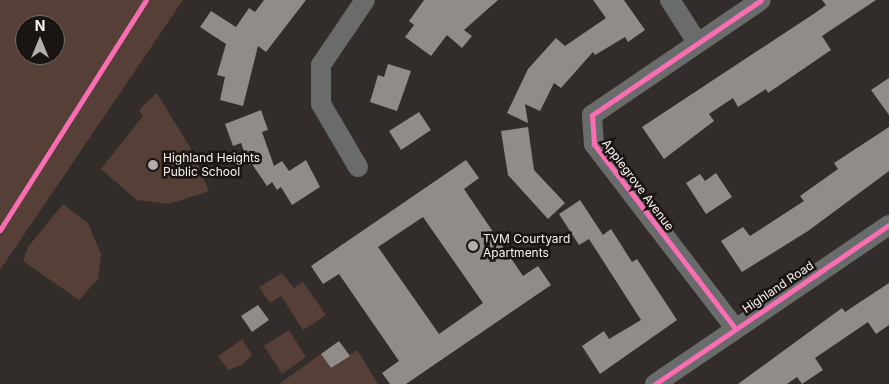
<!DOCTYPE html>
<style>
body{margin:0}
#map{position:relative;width:889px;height:384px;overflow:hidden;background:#322d2a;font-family:Inter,sans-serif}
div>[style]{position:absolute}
.green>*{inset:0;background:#553f36}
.building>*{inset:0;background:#918c89}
.minor>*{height:20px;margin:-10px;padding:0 10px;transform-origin:10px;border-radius:10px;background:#6a6c6b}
.cycleway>*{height:5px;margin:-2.5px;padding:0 2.5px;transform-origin:2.5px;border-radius:2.5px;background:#f96db3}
.dots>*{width:14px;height:14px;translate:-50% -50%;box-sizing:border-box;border:2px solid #1a1513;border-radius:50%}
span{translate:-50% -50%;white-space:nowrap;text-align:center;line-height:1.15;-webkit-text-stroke:5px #1a1513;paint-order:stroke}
.poi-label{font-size:12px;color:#faf3f0}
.left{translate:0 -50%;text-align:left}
.street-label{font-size:12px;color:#faf3f0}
.north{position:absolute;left:15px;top:15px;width:50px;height:50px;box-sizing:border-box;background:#1a1513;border:1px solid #746e6b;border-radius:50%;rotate:0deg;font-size:14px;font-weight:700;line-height:20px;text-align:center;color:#faf3f0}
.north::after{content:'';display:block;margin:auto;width:18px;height:22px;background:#b4aeab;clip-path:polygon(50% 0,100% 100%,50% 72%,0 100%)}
</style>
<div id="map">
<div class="green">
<div style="clip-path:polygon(evenodd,0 0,183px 0,0 270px,0 0,25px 25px,55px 25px,55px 55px,25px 55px,25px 25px)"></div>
<div style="clip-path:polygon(157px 93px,191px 149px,209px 191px,169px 204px,137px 200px,101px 169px,143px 116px,139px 110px)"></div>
<div style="clip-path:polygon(63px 204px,88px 223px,101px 255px,98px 279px,79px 300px,23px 261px,28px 247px)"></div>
<div style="clip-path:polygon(282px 273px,294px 288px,303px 282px,326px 315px,303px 330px,281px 296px,270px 303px,259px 287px)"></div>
<div style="clip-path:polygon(289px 330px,306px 357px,282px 374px,264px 346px)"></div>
<div style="clip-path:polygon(242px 339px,252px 355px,242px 365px,228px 370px,218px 356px)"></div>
<div style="clip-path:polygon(357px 350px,378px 384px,279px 384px,321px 354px,331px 368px)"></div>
</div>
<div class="building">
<div style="clip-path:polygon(264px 0,306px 0,266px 52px,258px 46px,243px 106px,220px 100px,225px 77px,217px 75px,226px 44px,200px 27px,211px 11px,236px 27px,249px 8px,255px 12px)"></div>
<div style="clip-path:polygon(424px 0,498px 0,464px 30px,472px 36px,462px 48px,447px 35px,431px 56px,405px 37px,414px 25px,409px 21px)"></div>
<div style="clip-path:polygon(593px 0,624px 0,645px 30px,628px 42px,625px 37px,595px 55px,593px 52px,561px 88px,554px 83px,540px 111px,525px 104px,528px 123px,507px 113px,528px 69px,556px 38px,565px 46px,606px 18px)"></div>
<div style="clip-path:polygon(822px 0,876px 0,822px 36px,831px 50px,768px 93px,766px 89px,738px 107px,733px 98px,709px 114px,714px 121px,664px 159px,642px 127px,815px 13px,826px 5px)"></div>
<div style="clip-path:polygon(388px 64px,411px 71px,397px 111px,370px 102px,378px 75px,384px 77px)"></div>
<div style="clip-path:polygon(889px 78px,889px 115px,871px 90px)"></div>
<div style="clip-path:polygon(261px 110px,268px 130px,262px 132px,274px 166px,282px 161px,289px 171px,306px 160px,320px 187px,292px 205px,281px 187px,277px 190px,272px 182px,267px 186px,252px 164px,249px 165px,241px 143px,233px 146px,225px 124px)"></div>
<div style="clip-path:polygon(419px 112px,431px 130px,401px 150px,389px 131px)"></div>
<div style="clip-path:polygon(528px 127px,534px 170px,565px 203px,548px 219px,508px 175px,501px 131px)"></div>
<div style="clip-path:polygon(889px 127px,889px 171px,808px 231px,742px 272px,721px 241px,743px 227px,750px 236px,804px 201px,800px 196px,838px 169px,834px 163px)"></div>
<div style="clip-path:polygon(evenodd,466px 160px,479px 178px,464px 189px,523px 276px,538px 266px,551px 285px,406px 384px,390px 384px,382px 373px,399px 361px,339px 274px,323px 284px,311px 266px,466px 160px,423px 217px,483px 303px,439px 334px,378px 247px,423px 217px)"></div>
<div style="clip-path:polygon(716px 173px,732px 197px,706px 214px,686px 183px,700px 174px,705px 181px)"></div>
<div style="clip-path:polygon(580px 200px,603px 235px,611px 229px,632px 262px,637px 259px,677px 320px,600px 374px,582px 346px,604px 331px,609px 339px,641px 320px,589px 239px,579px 245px,559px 214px)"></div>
<div style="clip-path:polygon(889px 283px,889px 325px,876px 334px,868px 322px,815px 358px,823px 370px,802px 384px,797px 377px,787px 384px,738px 384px,842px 308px,845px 312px)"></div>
<div style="clip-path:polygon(258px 305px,269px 320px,252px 332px,241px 316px)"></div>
<div style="clip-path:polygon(339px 341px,350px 356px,331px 368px,321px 354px)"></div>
</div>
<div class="minor">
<div style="left:670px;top:0;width:50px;rotate:57.3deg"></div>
<div style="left:358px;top:167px;width:73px;rotate:-120.4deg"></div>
<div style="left:321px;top:104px;width:39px;rotate:-90deg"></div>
<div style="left:321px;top:65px;width:78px;rotate:-55.9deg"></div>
<div style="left:735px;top:328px;width:232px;rotate:-127.5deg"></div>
<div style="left:594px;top:144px;width:29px;rotate:-94deg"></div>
<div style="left:592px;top:115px;width:204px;rotate:-34.2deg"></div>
<div style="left:655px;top:384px;width:283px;rotate:-34.2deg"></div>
</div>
<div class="cycleway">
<div style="left:0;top:230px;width:272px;rotate:-57.6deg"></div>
<div style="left:735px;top:328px;width:232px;rotate:-127.5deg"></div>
<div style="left:594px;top:144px;width:29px;rotate:-94deg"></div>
<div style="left:592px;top:115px;width:204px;rotate:-34.2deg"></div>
<div style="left:655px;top:384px;width:283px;rotate:-34.2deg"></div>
</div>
<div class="dots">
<div style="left:153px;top:165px;background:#b4aeab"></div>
<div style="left:473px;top:246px;background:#b4aeab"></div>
</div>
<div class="poi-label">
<span class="left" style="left:163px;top:165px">Highland Heights<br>Public School</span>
<span class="left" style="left:483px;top:246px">TVM Courtyard<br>Apartments</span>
</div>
<div class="street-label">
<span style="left:638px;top:185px;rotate:53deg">Applegrove Avenue</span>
<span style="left:778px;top:287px;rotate:-34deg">Highland Road</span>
</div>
<div class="north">N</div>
</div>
